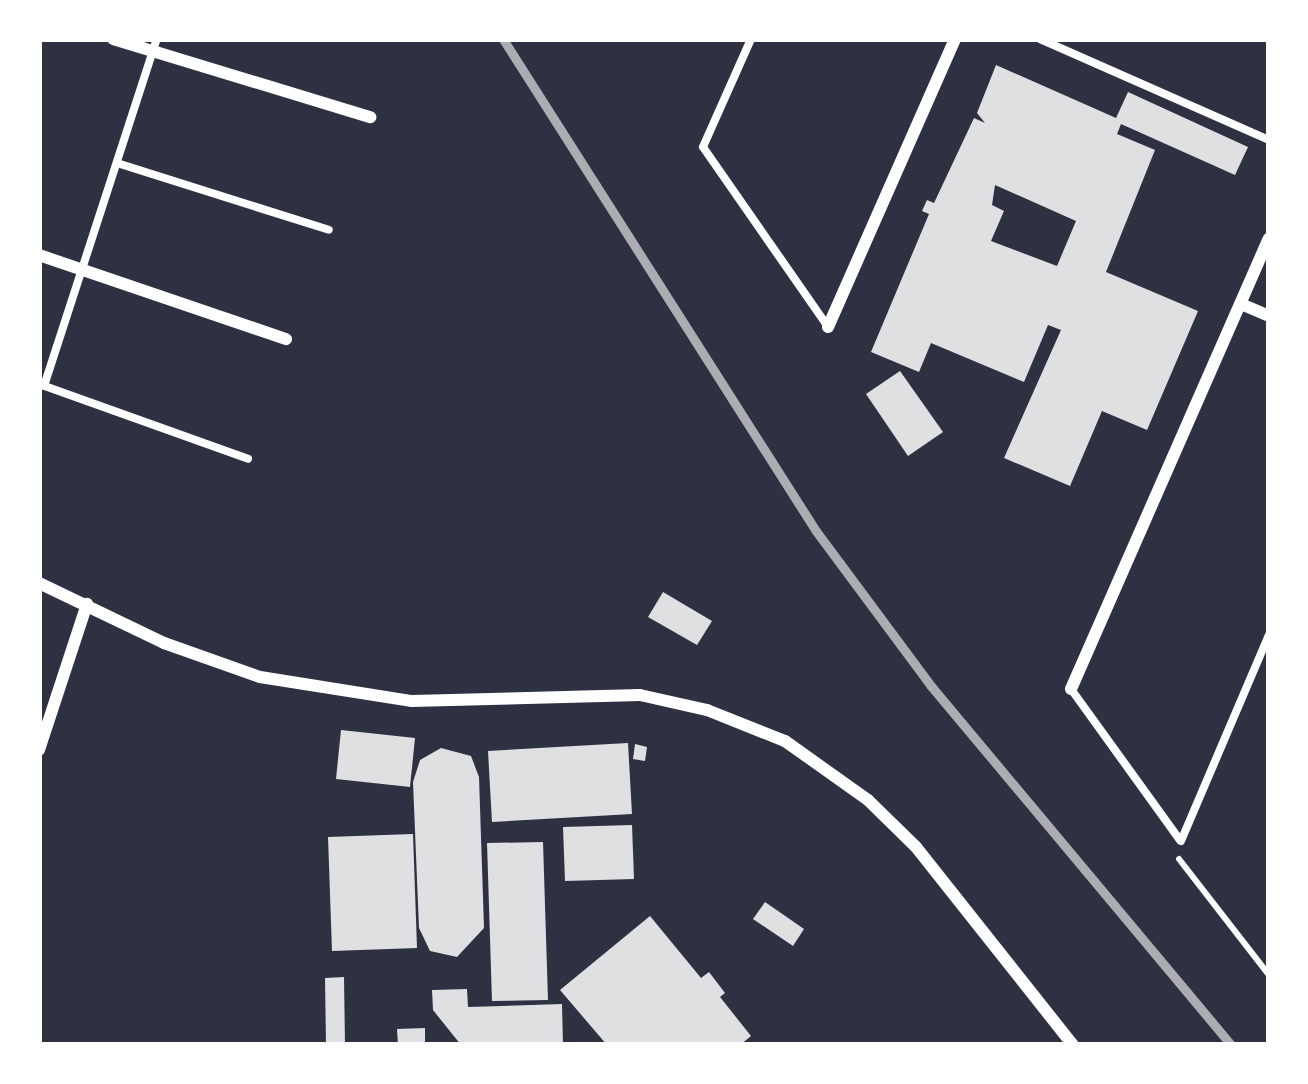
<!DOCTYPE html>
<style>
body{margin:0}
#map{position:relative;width:1308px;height:1084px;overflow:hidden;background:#2d3142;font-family:Commissioner,sans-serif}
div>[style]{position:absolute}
.building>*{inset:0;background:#e0e0e3}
.path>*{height:6px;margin:-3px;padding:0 3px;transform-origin:3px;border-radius:3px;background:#fff}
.service>*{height:8px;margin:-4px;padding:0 4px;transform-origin:4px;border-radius:4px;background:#fff}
.minor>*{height:12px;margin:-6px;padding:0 6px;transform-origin:6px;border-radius:6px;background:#fff}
.rail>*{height:9px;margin:-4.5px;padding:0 4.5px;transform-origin:4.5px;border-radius:4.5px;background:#abadb3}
span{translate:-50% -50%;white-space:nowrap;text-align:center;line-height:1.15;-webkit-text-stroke:12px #fff;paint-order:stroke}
.frame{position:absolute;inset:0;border:42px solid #fff;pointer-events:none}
</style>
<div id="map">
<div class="building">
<div style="clip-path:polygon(evenodd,996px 65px,1116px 118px,1128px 92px,1248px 147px,1235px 175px,1121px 124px,1117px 134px,1155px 150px,1106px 272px,1198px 311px,1147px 430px,1102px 411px,1070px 486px,1004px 458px,1061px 330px,1048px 325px,1024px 382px,931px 343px,919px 372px,871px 352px,929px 214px,922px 211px,927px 200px,934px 203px,974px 118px,985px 123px,977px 113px,996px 65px,995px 185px,1076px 221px,1057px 266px,991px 241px,1004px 211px,992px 205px,995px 185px)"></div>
<div style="clip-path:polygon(900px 371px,943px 432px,908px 456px,866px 394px)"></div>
<div style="clip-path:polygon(663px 592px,712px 621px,697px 645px,648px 617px)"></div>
<div style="clip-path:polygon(341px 730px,415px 738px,410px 787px,336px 779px)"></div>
<div style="clip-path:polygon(628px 743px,632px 814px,492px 822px,488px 751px)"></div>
<div style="clip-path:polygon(635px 744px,647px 747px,645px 761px,633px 759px)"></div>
<div style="clip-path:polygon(441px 748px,471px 756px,479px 777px,484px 928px,457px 957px,430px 951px,419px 928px,413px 782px,420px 760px)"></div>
<div style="clip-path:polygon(632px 825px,634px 879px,565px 881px,563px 827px)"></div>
<div style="clip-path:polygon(413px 834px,417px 948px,332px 951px,328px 837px)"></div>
<div style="clip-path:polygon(543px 842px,548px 1000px,492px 1001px,487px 843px)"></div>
<div style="clip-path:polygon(765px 902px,804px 929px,793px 946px,753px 919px)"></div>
<div style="clip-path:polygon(650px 916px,701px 978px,709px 972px,725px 993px,720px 997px,751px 1036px,740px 1045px,607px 1045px,560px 990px)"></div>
<div style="clip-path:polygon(344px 977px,345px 1045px,326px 1045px,325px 978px)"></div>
<div style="clip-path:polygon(467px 989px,468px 1007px,562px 1004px,563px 1045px,461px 1045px,433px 1010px,432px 990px)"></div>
<div style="clip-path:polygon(425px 1028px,425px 1045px,398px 1045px,397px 1029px)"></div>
</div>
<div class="path">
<div style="left:1179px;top:859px;width:147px;rotate:52.2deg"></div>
</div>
<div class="service">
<div style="left:751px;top:39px;width:118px;rotate:114deg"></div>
<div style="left:703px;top:147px;width:219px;rotate:55.2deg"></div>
<div style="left:1040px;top:39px;width:250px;rotate:23.8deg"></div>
<div style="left:117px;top:163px;width:222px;rotate:17.5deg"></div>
<div style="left:39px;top:384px;width:222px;rotate:19.7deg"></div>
<div style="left:44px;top:386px;width:365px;rotate:-72deg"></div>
<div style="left:1071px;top:689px;width:186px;rotate:54.2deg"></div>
<div style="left:1181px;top:841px;width:224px;rotate:-66.9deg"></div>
</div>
<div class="minor">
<div style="left:113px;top:39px;width:269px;rotate:16.9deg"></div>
<div style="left:39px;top:255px;width:261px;rotate:18.8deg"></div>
<div style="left:1241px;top:304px;width:30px;rotate:23deg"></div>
<div style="left:828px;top:327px;width:315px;rotate:-66.2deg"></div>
<div style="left:39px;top:583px;width:139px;rotate:25.6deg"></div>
<div style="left:164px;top:643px;width:102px;rotate:19.5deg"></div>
<div style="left:260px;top:677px;width:154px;rotate:9deg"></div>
<div style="left:412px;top:701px;width:228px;rotate:-1.5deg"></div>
<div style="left:640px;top:695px;width:69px;rotate:12.6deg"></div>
<div style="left:707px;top:710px;width:84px;rotate:21.7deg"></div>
<div style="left:785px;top:741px;width:102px;rotate:35.4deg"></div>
<div style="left:868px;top:800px;width:67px;rotate:44.4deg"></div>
<div style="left:916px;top:847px;width:253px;rotate:51.6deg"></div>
<div style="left:1071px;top:689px;width:492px;rotate:-66.3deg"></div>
<div style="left:39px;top:750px;width:154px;rotate:-71.8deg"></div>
</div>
<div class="rail">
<div style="left:503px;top:39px;width:583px;rotate:57.54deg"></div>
<div style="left:816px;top:531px;width:193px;rotate:53.4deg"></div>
<div style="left:931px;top:686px;width:468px;rotate:50.1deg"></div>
</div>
<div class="frame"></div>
</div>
